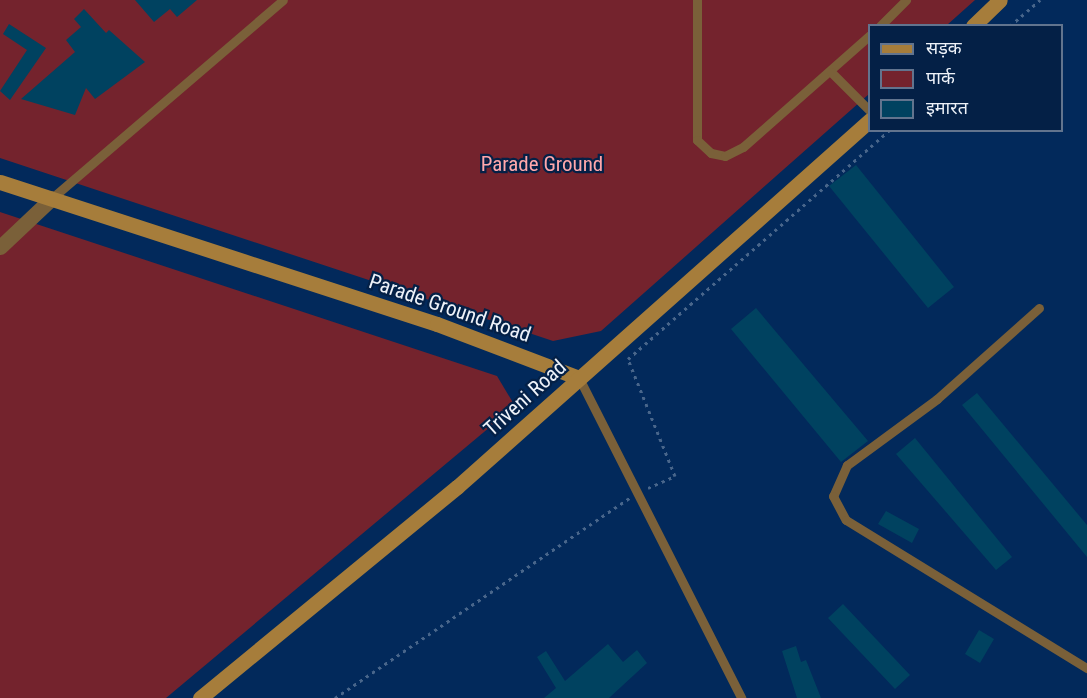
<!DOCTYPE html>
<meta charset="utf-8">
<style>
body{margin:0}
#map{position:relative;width:1087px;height:698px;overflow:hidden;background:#02295b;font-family:"Roboto Condensed","Noto Sans Devanagari",sans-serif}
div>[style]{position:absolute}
.green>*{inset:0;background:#74232d}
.building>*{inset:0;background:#004260}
.path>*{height:3px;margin-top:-1.5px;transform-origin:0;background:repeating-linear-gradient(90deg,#49668b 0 3px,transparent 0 7.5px)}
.lane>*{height:9px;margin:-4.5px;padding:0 4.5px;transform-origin:4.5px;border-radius:4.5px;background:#7a6039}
.street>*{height:15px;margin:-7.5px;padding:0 7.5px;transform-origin:7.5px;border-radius:7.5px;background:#7a6039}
.secondary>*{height:15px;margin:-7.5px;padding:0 7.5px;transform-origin:7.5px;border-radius:7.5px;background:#a67d3b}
span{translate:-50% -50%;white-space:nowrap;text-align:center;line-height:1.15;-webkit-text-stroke:4.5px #042046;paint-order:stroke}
.park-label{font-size:21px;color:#ffa7ab}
.street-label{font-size:21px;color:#eef2f9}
.legend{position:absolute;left:868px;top:24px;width:195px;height:108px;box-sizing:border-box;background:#042046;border:2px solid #62748e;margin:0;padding:8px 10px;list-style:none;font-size:18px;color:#eef2f9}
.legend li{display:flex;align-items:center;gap:12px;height:30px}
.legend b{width:30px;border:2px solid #62748e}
</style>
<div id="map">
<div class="green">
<div style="clip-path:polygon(0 0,975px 0,947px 25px,870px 26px,869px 94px,601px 331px,553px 341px,0 158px)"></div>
<div style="clip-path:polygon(0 212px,497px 376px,515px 406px,166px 698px,0 698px)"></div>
</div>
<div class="building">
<div style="clip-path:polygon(135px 0,197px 0,177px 17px,170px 9px,154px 22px)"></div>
<div style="clip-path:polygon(84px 9px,106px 33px,109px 30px,145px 62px,95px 99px,86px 88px,75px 115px,21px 99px,75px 52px,66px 40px,81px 27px,74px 19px)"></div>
<div style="clip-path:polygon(9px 24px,46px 48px,10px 100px,0 91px,27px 50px,3px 34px)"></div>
<div style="clip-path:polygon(856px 165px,954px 287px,928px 308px,829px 186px)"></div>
<div style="clip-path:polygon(756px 308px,868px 441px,841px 462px,731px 329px)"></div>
<div style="clip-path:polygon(977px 393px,1087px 525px,1087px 557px,962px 405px)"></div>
<div style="clip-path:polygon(915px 438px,1012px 557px,996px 570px,896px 454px)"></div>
<div style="clip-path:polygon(886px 511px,919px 529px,912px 543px,878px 524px)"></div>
<div style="clip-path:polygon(843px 604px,910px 675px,895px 689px,828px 618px)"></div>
<div style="clip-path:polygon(979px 630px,994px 639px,980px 663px,965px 654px)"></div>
<div style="clip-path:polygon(608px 644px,623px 662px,637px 650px,647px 663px,609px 698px,544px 698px,556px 688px,537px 657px,546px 651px,565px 681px)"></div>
<div style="clip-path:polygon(796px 646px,801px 662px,806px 660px,821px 698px,797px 698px,782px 651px)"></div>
</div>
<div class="path">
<div style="left:1010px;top:26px;width:40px;rotate:-41deg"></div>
<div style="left:648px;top:488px;width:30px;rotate:-24deg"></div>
<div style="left:675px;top:476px;width:126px;rotate:-111.9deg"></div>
<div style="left:628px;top:359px;width:348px;rotate:-41.2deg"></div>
<div style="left:335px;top:698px;width:356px;rotate:-34.2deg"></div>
</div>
<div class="lane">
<div style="left:697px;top:0;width:140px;rotate:90deg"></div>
<div style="left:697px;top:140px;width:19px;rotate:43deg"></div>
<div style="left:711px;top:153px;width:14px;rotate:12deg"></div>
<div style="left:725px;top:156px;width:20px;rotate:-27deg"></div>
<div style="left:743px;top:147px;width:169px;rotate:-41.4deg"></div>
<div style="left:880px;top:26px;width:37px;rotate:-45deg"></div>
<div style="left:831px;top:72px;width:55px;rotate:45deg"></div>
<div style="left:52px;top:198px;width:304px;rotate:-40.6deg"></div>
<div style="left:1039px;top:308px;width:137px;rotate:138.3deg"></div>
<div style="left:937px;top:399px;width:112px;rotate:143.7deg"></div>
<div style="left:847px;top:465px;width:34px;rotate:114deg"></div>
<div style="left:833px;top:496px;width:27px;rotate:62deg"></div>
<div style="left:846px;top:520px;width:283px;rotate:31.6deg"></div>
<div style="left:579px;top:378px;width:359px;rotate:63.1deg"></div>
</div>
<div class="street">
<div style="left:0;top:247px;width:71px;rotate:-43.3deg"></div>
</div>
<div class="secondary">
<div style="left:973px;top:26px;width:37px;rotate:-44deg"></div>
<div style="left:0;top:182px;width:459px;rotate:18deg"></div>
<div style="left:437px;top:324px;width:152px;rotate:20.8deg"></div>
<div style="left:200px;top:698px;width:333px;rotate:-39.4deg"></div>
<div style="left:457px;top:487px;width:553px;rotate:-41.62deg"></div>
</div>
<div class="park-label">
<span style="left:542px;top:164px">Parade Ground</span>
</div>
<div class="street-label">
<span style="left:450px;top:308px;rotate:19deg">Parade Ground Road</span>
<span style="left:525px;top:398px;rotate:-42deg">Triveni Road</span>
</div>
<ul class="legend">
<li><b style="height:8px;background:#a67d3b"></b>सड़क</li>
<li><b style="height:16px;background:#74232d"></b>पार्क</li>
<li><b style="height:16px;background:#004260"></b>इमारत</li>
</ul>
</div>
